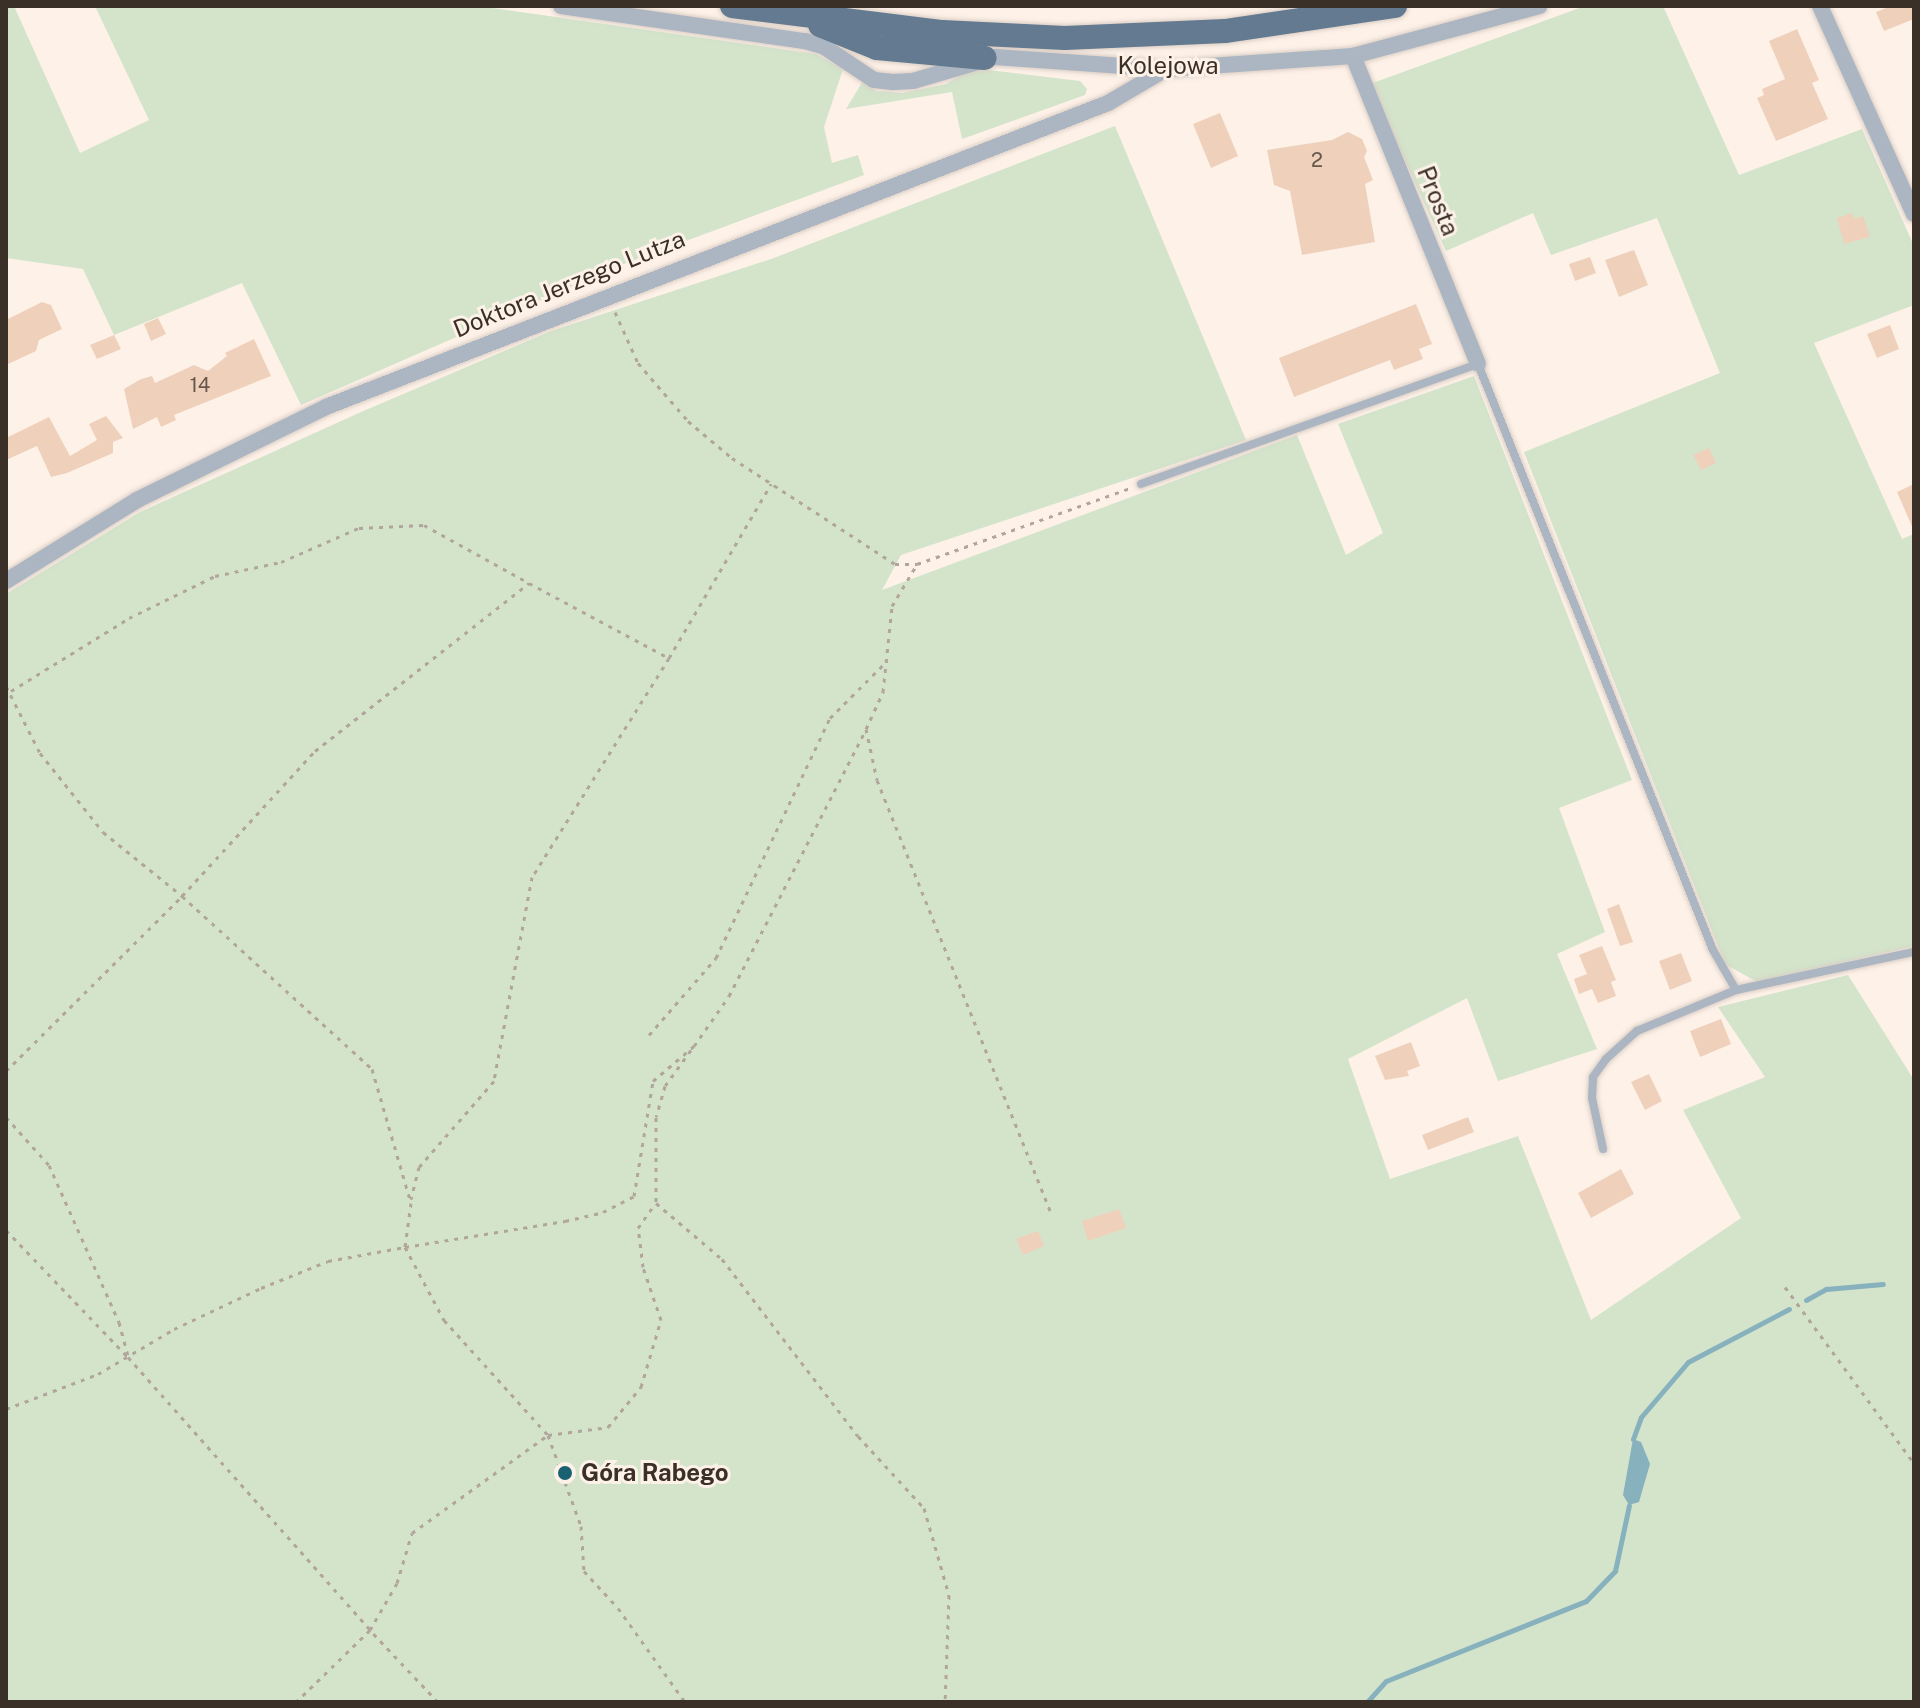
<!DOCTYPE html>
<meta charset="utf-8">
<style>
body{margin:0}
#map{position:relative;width:1920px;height:1708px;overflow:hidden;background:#fdf1e8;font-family:"Public Sans",sans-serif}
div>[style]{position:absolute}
.green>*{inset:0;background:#d3e4cb}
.water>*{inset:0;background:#88b1be}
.stream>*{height:5px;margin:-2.5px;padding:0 2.5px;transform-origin:2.5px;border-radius:2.5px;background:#88b1be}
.building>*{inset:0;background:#efd1bb}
.path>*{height:3px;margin-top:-1.5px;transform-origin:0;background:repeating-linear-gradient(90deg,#b1a59c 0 4px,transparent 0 10px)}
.roads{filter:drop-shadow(0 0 2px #dacec5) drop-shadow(0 0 2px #dacec5)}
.service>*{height:8px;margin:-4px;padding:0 4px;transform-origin:4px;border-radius:4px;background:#abb6c2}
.minor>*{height:16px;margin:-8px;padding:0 8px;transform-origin:8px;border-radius:8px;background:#abb6c2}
.trunk>*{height:24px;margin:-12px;padding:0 12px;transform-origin:12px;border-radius:12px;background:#637a90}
.dots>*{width:22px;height:22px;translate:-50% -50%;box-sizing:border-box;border:4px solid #fdf1e8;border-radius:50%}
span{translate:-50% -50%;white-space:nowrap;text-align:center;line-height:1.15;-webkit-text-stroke:6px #fdf1e8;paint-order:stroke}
.number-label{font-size:20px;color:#68584c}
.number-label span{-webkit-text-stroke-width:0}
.street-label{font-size:24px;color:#3b3027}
.poi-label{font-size:24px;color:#3b3027;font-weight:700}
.left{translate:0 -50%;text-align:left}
.frame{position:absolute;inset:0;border:8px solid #3b3027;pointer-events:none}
</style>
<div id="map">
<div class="green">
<div style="clip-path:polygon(6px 6px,14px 6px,80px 153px,149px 120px,95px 6px,478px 6px,816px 54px,843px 69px,824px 127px,832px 163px,858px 155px,864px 175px,621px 265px,301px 405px,242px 283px,114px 335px,83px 269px,6px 258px)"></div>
<div style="clip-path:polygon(1585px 6px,1663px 6px,1739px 175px,1862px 129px,1914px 246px,1914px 305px,1814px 343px,1902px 539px,1914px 534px,1914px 946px,1757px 982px,1725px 964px,1524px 452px,1720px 373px,1657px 218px,1551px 255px,1533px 213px,1446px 251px,1370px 84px)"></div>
<div style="clip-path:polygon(971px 68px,1080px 81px,1087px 89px,1085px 95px,962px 139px,952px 92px,846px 109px,863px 81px,876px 91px,902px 93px,946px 84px)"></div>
<div style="clip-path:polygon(1115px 126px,1246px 440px,901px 555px,882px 590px,1297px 435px,1346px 555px,1383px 533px,1338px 424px,1474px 376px,1632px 780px,1559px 808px,1605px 932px,1557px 954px,1597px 1049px,1498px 1081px,1467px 998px,1348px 1059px,1390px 1179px,1518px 1136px,1591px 1320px,1741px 1218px,1683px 1110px,1765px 1077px,1718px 1007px,1848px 975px,1914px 1080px,1914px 1702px,6px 1702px,6px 594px,140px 512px,361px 412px,551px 331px,774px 258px)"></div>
</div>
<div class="water">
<div style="clip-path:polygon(1633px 1439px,1641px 1442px,1650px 1464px,1639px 1502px,1629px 1505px,1623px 1495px)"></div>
</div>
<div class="stream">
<div style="left:1806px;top:1300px;width:23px;rotate:-29deg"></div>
<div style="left:1826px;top:1289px;width:57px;rotate:-5deg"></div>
<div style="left:1633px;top:1439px;width:23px;rotate:-70deg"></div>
<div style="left:1641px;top:1417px;width:72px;rotate:-49.5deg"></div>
<div style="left:1688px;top:1362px;width:114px;rotate:-27.7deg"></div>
<div style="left:1367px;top:1702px;width:28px;rotate:-48deg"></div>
<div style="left:1386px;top:1681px;width:215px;rotate:-21.8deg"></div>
<div style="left:1586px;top:1601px;width:42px;rotate:-46deg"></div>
<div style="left:1615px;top:1571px;width:67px;rotate:-78deg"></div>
</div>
<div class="building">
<div style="clip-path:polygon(1891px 6px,1914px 6px,1914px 19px,1884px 31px,1876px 12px)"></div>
<div style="clip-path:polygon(1797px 29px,1819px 80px,1812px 83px,1828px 119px,1776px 141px,1757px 98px,1764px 95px,1762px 89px,1785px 79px,1769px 41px)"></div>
<div style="clip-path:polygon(1220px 113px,1238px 156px,1211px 168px,1193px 124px)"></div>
<div style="clip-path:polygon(1348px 132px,1362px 139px,1367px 151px,1364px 157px,1373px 180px,1365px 184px,1375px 242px,1302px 255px,1290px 191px,1274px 185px,1267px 150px,1332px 140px)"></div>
<div style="clip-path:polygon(1852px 213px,1854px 219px,1863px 216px,1870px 237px,1844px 244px,1837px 218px)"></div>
<div style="clip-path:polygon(1634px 250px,1648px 285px,1619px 297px,1605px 260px)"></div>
<div style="clip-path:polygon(1590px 257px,1596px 273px,1575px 281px,1569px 264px)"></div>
<div style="clip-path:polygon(42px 302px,51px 305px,62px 329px,39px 340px,36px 351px,6px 365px,6px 320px)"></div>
<div style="clip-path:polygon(1416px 304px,1432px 344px,1419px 349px,1423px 359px,1394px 370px,1390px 360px,1294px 397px,1279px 358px)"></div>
<div style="clip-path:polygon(158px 318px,166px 334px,151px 341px,144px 324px)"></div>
<div style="clip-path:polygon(1890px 325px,1899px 349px,1877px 358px,1867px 334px)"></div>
<div style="clip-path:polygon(114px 335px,121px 349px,97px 359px,90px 345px)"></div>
<div style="clip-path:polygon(254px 339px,271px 376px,174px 415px,176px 420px,161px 427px,157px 417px,133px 429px,124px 389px,141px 379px,152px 376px,155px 383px,194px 365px,208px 371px,227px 356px,225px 353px)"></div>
<div style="clip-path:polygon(106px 416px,123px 438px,113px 442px,113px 453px,67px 473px,51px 477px,37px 446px,6px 460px,6px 438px,49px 417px,70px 456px,97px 440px,89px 424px)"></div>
<div style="clip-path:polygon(1709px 448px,1716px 463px,1701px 470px,1693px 455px)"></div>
<div style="clip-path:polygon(1914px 484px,1914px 531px,1897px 492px)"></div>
<div style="clip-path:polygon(1619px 904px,1633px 942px,1620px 946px,1607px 909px)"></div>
<div style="clip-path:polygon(1602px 946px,1616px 980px,1611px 982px,1616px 996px,1598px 1003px,1592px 989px,1579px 994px,1574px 979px,1587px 974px,1579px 955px)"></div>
<div style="clip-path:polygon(1681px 953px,1692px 981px,1670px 990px,1659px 961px)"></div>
<div style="clip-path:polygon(1721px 1019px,1731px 1044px,1700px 1057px,1690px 1031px)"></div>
<div style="clip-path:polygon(1411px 1042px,1420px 1066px,1407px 1071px,1409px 1076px,1385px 1080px,1375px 1056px)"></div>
<div style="clip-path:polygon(1649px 1074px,1662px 1101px,1645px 1110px,1631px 1082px)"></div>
<div style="clip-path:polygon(1468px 1117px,1474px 1132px,1428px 1150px,1422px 1135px)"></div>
<div style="clip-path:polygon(1621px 1169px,1634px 1194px,1591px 1218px,1578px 1193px)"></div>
<div style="clip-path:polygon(1119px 1209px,1126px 1228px,1088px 1241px,1082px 1221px)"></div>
<div style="clip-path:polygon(1038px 1231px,1044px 1246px,1023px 1255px,1016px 1239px)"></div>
</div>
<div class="path">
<div style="left:615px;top:312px;width:56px;rotate:65.7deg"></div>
<div style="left:638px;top:363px;width:77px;rotate:49.2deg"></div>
<div style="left:688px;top:421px;width:57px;rotate:40.1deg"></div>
<div style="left:732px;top:458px;width:194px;rotate:33deg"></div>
<div style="left:895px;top:564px;width:22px"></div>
<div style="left:917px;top:564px;width:226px;rotate:-19.6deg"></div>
<div style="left:669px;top:658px;width:202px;rotate:-59.6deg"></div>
<div style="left:6px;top:686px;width:75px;rotate:63.1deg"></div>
<div style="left:40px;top:753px;width:101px;rotate:51.4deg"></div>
<div style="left:103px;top:832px;width:102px;rotate:39deg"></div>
<div style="left:182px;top:896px;width:197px;rotate:-47.5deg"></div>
<div style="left:315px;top:751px;width:272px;rotate:-38.1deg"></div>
<div style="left:529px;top:583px;width:159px;rotate:28.2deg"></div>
<div style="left:669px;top:658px;width:258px;rotate:122deg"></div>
<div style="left:532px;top:877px;width:208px;rotate:100.6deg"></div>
<div style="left:494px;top:1081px;width:114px;rotate:131.1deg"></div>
<div style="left:419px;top:1167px;width:33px;rotate:104deg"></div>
<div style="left:11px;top:691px;width:139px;rotate:-31.7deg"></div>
<div style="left:129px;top:618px;width:96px;rotate:-26deg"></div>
<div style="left:215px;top:576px;width:67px;rotate:-12deg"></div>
<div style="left:281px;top:562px;width:85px;rotate:-23.6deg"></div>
<div style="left:359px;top:528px;width:65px;rotate:-2.6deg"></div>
<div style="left:424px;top:525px;width:120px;rotate:28.9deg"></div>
<div style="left:866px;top:729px;width:52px;rotate:77.8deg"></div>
<div style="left:877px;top:780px;width:470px;rotate:68.1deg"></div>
<div style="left:649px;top:1035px;width:102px;rotate:-49deg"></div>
<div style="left:716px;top:958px;width:266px;rotate:-64.6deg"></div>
<div style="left:830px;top:718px;width:81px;rotate:-45deg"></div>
<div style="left:691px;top:1050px;width:44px;rotate:125.8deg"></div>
<div style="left:665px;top:1086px;width:32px;rotate:106deg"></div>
<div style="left:656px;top:1117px;width:86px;rotate:90deg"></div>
<div style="left:656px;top:1203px;width:87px;rotate:40.3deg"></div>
<div style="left:722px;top:1259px;width:223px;rotate:52.5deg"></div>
<div style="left:858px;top:1436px;width:98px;rotate:47.5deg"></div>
<div style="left:924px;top:1508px;width:91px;rotate:74deg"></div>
<div style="left:949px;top:1595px;width:107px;rotate:92.1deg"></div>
<div style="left:6px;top:1071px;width:248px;rotate:-44.8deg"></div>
<div style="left:182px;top:896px;width:257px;rotate:42.3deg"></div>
<div style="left:372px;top:1069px;width:140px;rotate:73.8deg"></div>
<div style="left:411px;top:1203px;width:44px;rotate:97.8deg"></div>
<div style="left:405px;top:1247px;width:162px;rotate:-9.2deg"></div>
<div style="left:565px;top:1221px;width:39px;rotate:-13deg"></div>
<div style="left:603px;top:1212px;width:35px;rotate:-27deg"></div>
<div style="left:634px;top:1196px;width:117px;rotate:-80.6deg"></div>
<div style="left:653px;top:1081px;width:54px;rotate:-40.5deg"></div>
<div style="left:694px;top:1046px;width:61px;rotate:-55deg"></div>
<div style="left:729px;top:996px;width:300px;rotate:-62.8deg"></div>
<div style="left:866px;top:729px;width:41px;rotate:-65.3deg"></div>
<div style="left:883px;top:692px;width:86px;rotate:-84deg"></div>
<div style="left:892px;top:606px;width:49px;rotate:-59.2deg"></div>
<div style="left:6px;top:1117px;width:64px;rotate:48.1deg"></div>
<div style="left:49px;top:1165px;width:172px;rotate:66deg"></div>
<div style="left:119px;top:1322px;width:35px;rotate:75deg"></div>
<div style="left:6px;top:1230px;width:176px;rotate:46.2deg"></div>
<div style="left:128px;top:1357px;width:365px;rotate:48.4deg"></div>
<div style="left:370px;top:1630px;width:103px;rotate:135.8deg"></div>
<div style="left:1785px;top:1287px;width:218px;rotate:53.8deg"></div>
<div style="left:6px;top:1409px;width:98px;rotate:-20.8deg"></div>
<div style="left:98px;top:1374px;width:88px;rotate:-30.6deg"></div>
<div style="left:174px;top:1329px;width:96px;rotate:-25.2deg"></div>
<div style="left:261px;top:1288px;width:72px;rotate:-21.9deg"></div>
<div style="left:328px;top:1261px;width:78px;rotate:-10.3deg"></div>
<div style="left:405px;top:1247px;width:83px;rotate:61.9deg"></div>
<div style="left:444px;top:1320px;width:155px;rotate:47.9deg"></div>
<div style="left:548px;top:1435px;width:97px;rotate:70.1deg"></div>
<div style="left:581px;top:1526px;width:45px;rotate:86.2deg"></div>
<div style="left:584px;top:1571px;width:50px;rotate:47.4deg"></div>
<div style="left:618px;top:1608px;width:115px;rotate:54.5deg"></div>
<div style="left:438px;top:1702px;width:99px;rotate:-133.4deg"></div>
<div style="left:370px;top:1630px;width:54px;rotate:-60.1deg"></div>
<div style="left:397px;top:1583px;width:52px;rotate:-73.3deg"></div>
<div style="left:412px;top:1533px;width:168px;rotate:-35.8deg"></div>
<div style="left:548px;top:1435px;width:61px;rotate:-7.6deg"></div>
<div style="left:608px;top:1427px;width:52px;rotate:-50.5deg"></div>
<div style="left:641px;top:1387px;width:70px;rotate:-73.4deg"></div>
<div style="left:661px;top:1320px;width:56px;rotate:-108.8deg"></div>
<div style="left:643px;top:1267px;width:39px;rotate:-97deg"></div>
<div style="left:638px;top:1228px;width:29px;rotate:-55deg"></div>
</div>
<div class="roads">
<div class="service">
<div style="left:1141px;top:484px;width:358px;rotate:-19.6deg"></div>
<div style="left:1478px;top:364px;width:631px;rotate:68.15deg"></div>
<div style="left:1713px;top:950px;width:46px;rotate:60.1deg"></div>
<div style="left:1736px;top:990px;width:182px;rotate:-12.1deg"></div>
<div style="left:1603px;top:1149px;width:52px;rotate:-102.2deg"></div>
<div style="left:1592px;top:1098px;width:21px;rotate:-87deg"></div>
<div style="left:1593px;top:1077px;width:22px;rotate:-54deg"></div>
<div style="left:1606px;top:1059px;width:42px;rotate:-42.1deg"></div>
<div style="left:1637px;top:1031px;width:107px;rotate:-22.5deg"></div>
</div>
<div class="minor">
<div style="left:561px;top:6px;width:246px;rotate:8.2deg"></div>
<div style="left:805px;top:41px;width:19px;rotate:16deg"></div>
<div style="left:823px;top:46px;width:61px;rotate:33.7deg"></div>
<div style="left:874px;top:80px;width:19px;rotate:6deg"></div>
<div style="left:893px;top:82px;width:20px;rotate:-3deg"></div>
<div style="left:913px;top:81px;width:85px;rotate:-16.3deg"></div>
<div style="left:995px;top:57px;width:171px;rotate:4deg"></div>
<div style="left:1166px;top:69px;width:187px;rotate:-4deg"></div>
<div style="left:1353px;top:56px;width:193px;rotate:-15deg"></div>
<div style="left:1820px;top:6px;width:228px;rotate:65.7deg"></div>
<div style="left:1353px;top:56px;width:332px;rotate:67.9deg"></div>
<div style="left:6px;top:581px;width:154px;rotate:-31.7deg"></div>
<div style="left:137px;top:500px;width:211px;rotate:-26.2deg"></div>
<div style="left:326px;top:407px;width:839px;rotate:-21.24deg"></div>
<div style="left:1108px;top:103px;width:67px;rotate:-30.4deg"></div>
</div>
<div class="trunk">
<div style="left:732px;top:6px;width:212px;rotate:7.1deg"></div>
<div style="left:942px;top:32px;width:123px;rotate:2.8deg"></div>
<div style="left:1065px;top:38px;width:160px;rotate:-2.5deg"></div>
<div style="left:1225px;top:31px;width:172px;rotate:-8.4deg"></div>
<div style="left:820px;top:25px;width:61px;rotate:22deg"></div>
<div style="left:877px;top:48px;width:108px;rotate:5.3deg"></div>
</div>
</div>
<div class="dots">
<div style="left:565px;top:1473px;background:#196171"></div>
</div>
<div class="number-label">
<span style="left:1317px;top:160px">2</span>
<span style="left:200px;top:385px">14</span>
</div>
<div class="street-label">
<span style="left:1168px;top:66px">Kolejowa</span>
<span style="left:1438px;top:201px;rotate:68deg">Prosta</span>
<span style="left:569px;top:284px;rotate:-22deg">Doktora Jerzego Lutza</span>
</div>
<div class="poi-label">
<span class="left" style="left:581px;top:1473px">Góra Rabego</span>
</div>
<div class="frame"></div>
</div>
